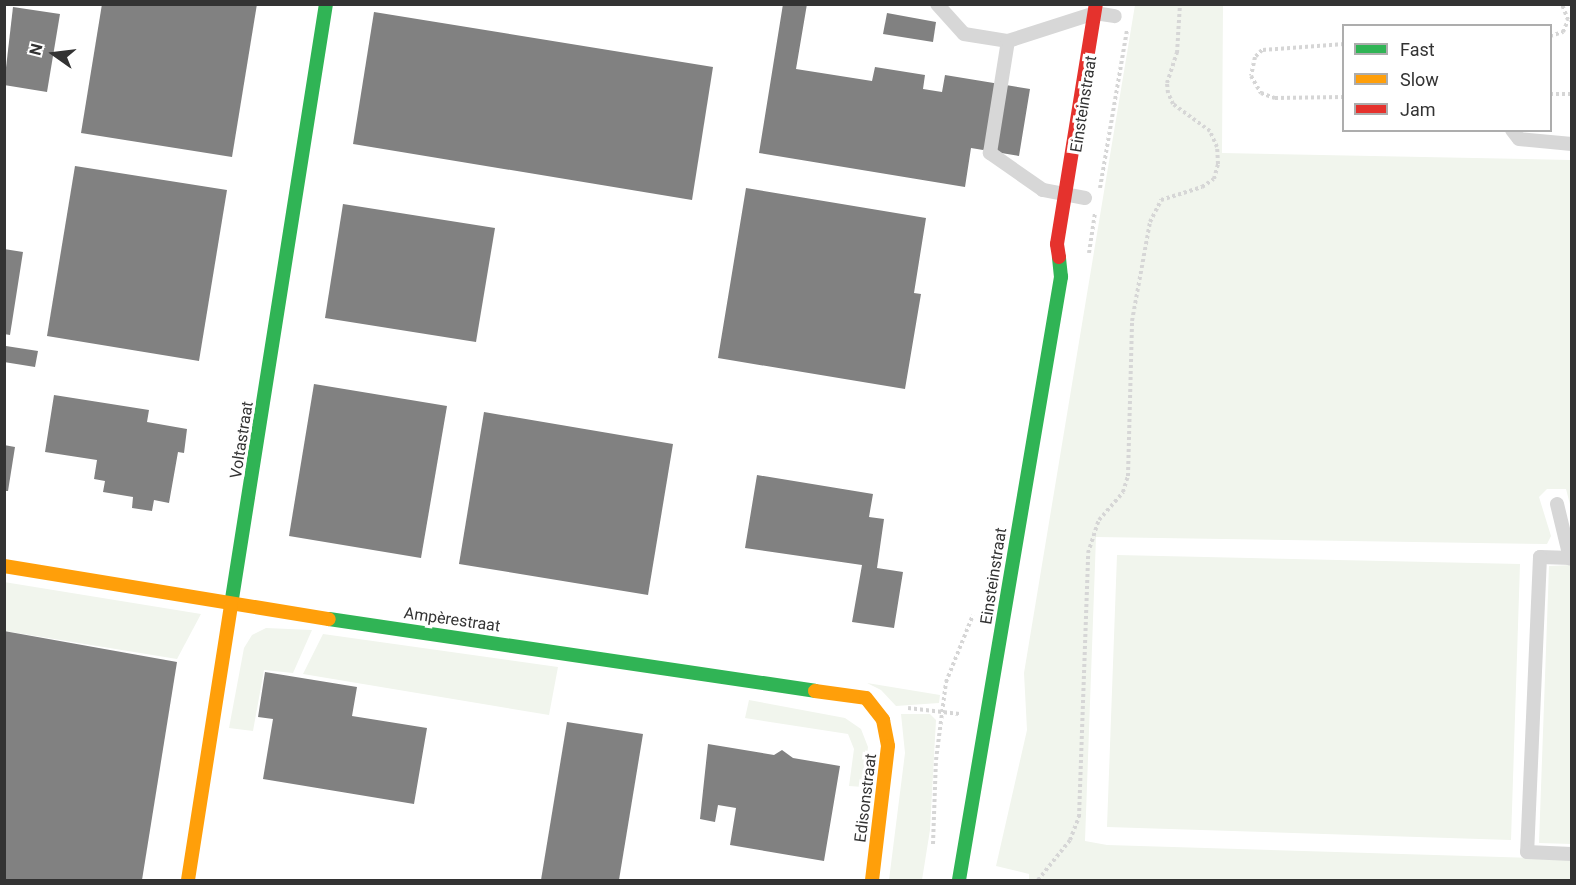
<!DOCTYPE html>
<meta charset="utf-8">
<style>
body{margin:0}
#map{position:relative;width:1576px;height:885px;overflow:hidden;background:#fff;font-family:Roboto,sans-serif}
div>[style]{position:absolute}
.green>*{inset:0;background:#f1f5ed}
.building>*{inset:0;background:#818181}
.path>*{height:4px;margin-top:-2px;transform-origin:0;background:repeating-linear-gradient(90deg,#d6d6d6 0 3px,transparent 0 6px)}
.lane>*{height:14px;margin:-7px;padding:0 7px;transform-origin:7px;border-radius:7px;background:#d7d7d7}
.fast>*{height:14px;margin:-7px;padding:0 7px;transform-origin:7px;border-radius:7px;background:#30b455}
.slow>*{height:14px;margin:-7px;padding:0 7px;transform-origin:7px;border-radius:7px;background:#ff9f0a}
.jam>*{height:14px;margin:-7px;padding:0 7px;transform-origin:7px;border-radius:7px;background:#e5322d}
span{translate:-50% -50%;white-space:nowrap;text-align:center;line-height:1.15;-webkit-text-stroke:6px #fff;paint-order:stroke}
.street-label{font-size:16px;color:#333}
.frame{position:absolute;inset:0;border:6px solid #333;pointer-events:none}
.legend{position:absolute;left:1342px;top:24px;width:210px;height:108px;box-sizing:border-box;background:#fff;border:2px solid #adadad;margin:0;padding:8px 10px;list-style:none;font-size:18px;color:#333}
.legend li{display:flex;align-items:center;gap:12px;height:30px}
.legend b{width:30px;border:2px solid #adadad}
.north{position:absolute;left:24px;top:24px;width:60px;height:60px;-webkit-text-stroke:4px #fff;paint-order:stroke;rotate:284deg;font-size:16px;font-weight:700;line-height:24px;text-align:center;color:#333}
.north::after{content:'';display:block;margin:auto;width:21px;height:27px;background:#333;clip-path:polygon(50% 0,100% 100%,50% 72%,0 100%)}
</style>
<div id="map">
<div class="green">
<div style="clip-path:polygon(1135px 5px,1223px 5px,1222px 153px,1571px 160px,1571px 508px,1566px 489px,1547px 489px,1539px 497px,1551px 536px,1547px 544px,1096px 537px,1085px 841px,1107px 845px,1571px 859px,1571px 880px,1029px 880px,1029px 874px,996px 866px,1027px 730px,1024px 673px)"></div>
<div style="clip-path:polygon(1117px 555px,1520px 564px,1511px 840px,1107px 827px)"></div>
<div style="clip-path:polygon(1571px 565px,1571px 844px,1539px 843px,1549px 566px)"></div>
<div style="clip-path:polygon(4px 582px,201px 614px,177px 659px,5px 631px)"></div>
<div style="clip-path:polygon(266px 628px,312px 630px,293px 673px,264px 670px,253px 731px,229px 728px,244px 648px,252px 635px)"></div>
<div style="clip-path:polygon(323px 634px,558px 667px,549px 715px,303px 674px)"></div>
<div style="clip-path:polygon(867px 683px,940px 695px,939px 703px,896px 706px,881px 690px)"></div>
<div style="clip-path:polygon(749px 700px,845px 718px,861px 729px,868px 747px,863px 787px,849px 786px,854px 749px,848px 734px,745px 718px)"></div>
<div style="clip-path:polygon(901px 714px,930px 714px,936px 720px,930px 830px,922px 880px,889px 880px,905px 753px)"></div>
</div>
<div class="building">
<div style="clip-path:polygon(102px 4px,257px 4px,232px 157px,81px 133px)"></div>
<div style="clip-path:polygon(783px 4px,807px 4px,796px 69px,872px 81px,875px 67px,925px 75px,923px 89px,942px 92px,945px 75px,1030px 89px,1019px 156px,971px 148px,965px 187px,759px 153px)"></div>
<div style="clip-path:polygon(13px 7px,60px 14px,47px 92px,4px 85px)"></div>
<div style="clip-path:polygon(374px 12px,713px 67px,692px 200px,353px 144px)"></div>
<div style="clip-path:polygon(887px 13px,936px 22px,933px 42px,883px 34px)"></div>
<div style="clip-path:polygon(75px 166px,227px 190px,199px 361px,47px 336px)"></div>
<div style="clip-path:polygon(746px 188px,926px 218px,914px 293px,921px 294px,905px 389px,718px 358px)"></div>
<div style="clip-path:polygon(343px 204px,495px 228px,476px 342px,325px 318px)"></div>
<div style="clip-path:polygon(4px 249px,23px 252px,10px 335px,4px 334px)"></div>
<div style="clip-path:polygon(6px 346px,38px 351px,35px 367px,4px 362px)"></div>
<div style="clip-path:polygon(314px 384px,447px 406px,421px 558px,289px 536px)"></div>
<div style="clip-path:polygon(54px 395px,149px 410px,147px 422px,187px 429px,184px 453px,178px 452px,169px 503px,154px 500px,152px 511px,132px 508px,133px 497px,103px 492px,105px 481px,94px 479px,97px 460px,45px 452px)"></div>
<div style="clip-path:polygon(484px 412px,673px 444px,648px 595px,459px 564px)"></div>
<div style="clip-path:polygon(4px 445px,15px 447px,8px 491px,4px 491px)"></div>
<div style="clip-path:polygon(757px 475px,873px 494px,869px 517px,884px 519px,877px 568px,903px 572px,894px 628px,852px 622px,862px 565px,745px 548px)"></div>
<div style="clip-path:polygon(4px 631px,177px 662px,142px 880px,4px 880px)"></div>
<div style="clip-path:polygon(265px 672px,357px 687px,352px 716px,427px 728px,414px 804px,263px 779px,273px 719px,258px 717px)"></div>
<div style="clip-path:polygon(567px 722px,643px 734px,619px 880px,541px 880px)"></div>
<div style="clip-path:polygon(708px 744px,774px 755px,782px 750px,793px 758px,840px 766px,824px 861px,730px 845px,736px 808px,718px 805px,715px 822px,700px 819px)"></div>
</div>
<div class="path">
<div style="left:1550px;top:36px;width:14px;rotate:-17deg"></div>
<div style="left:1563px;top:32px;width:13px;rotate:-67deg"></div>
<div style="left:1568px;top:20px;width:17px;rotate:-111deg"></div>
<div style="left:1344px;top:44px;width:82px;rotate:175.8deg"></div>
<div style="left:1262px;top:50px;width:10px;rotate:135deg"></div>
<div style="left:1255px;top:57px;width:19px;rotate:102deg"></div>
<div style="left:1251px;top:76px;width:20px;rotate:60deg"></div>
<div style="left:1261px;top:93px;width:15px;rotate:20deg"></div>
<div style="left:1275px;top:98px;width:69px;rotate:-0.8deg"></div>
<div style="left:1550px;top:94px;width:22px"></div>
<div style="left:1100px;top:188px;width:160px;rotate:-80.3deg"></div>
<div style="left:1089px;top:253px;width:40px;rotate:-81.5deg"></div>
<div style="left:908px;top:708px;width:52px;rotate:6.6deg"></div>
<div style="left:933px;top:844px;width:84px;rotate:-88deg"></div>
<div style="left:936px;top:760px;width:79px;rotate:-82.7deg"></div>
<div style="left:946px;top:682px;width:72px;rotate:-68.1deg"></div>
<div style="left:1038px;top:880px;width:51px;rotate:-51.3deg"></div>
<div style="left:1070px;top:840px;width:25px;rotate:-69deg"></div>
<div style="left:1079px;top:817px;width:264px;rotate:-88deg"></div>
<div style="left:1088px;top:553px;width:35px;rotate:-72deg"></div>
<div style="left:1099px;top:520px;width:37px;rotate:-49deg"></div>
<div style="left:1123px;top:492px;width:17px;rotate:-73deg"></div>
<div style="left:1128px;top:476px;width:155px;rotate:-88.5deg"></div>
<div style="left:1132px;top:321px;width:101px;rotate:-79.7deg"></div>
<div style="left:1150px;top:222px;width:25px;rotate:-63deg"></div>
<div style="left:1161px;top:200px;width:43px;rotate:-17.6deg"></div>
<div style="left:1202px;top:187px;width:14px;rotate:-34deg"></div>
<div style="left:1214px;top:179px;width:16px;rotate:-75deg"></div>
<div style="left:1218px;top:164px;width:17px;rotate:-93deg"></div>
<div style="left:1217px;top:147px;width:17px;rotate:-114deg"></div>
<div style="left:1210px;top:131px;width:46px;rotate:-143.9deg"></div>
<div style="left:1173px;top:104px;width:12px;rotate:-114deg"></div>
<div style="left:1168px;top:93px;width:10px;rotate:-96deg"></div>
<div style="left:1167px;top:83px;width:32px;rotate:-72deg"></div>
<div style="left:1177px;top:53px;width:49px;rotate:-86.5deg"></div>
</div>
<div class="lane">
<div style="left:937px;top:4px;width:40px;rotate:48deg"></div>
<div style="left:964px;top:34px;width:45px;rotate:9deg"></div>
<div style="left:1512px;top:130px;width:11px;rotate:52deg"></div>
<div style="left:1519px;top:139px;width:53px;rotate:5.4deg"></div>
<div style="left:1085px;top:198px;width:43px;rotate:-169.2deg"></div>
<div style="left:1043px;top:190px;width:65px;rotate:-145.1deg"></div>
<div style="left:990px;top:153px;width:113px;rotate:-80.9deg"></div>
<div style="left:1008px;top:41px;width:91px;rotate:-17.8deg"></div>
<div style="left:1095px;top:13px;width:20px;rotate:9deg"></div>
<div style="left:1557px;top:504px;width:56px;rotate:76.5deg"></div>
<div style="left:1572px;top:558px;width:32px;rotate:-178deg"></div>
<div style="left:1540px;top:557px;width:295px;rotate:92.5deg"></div>
<div style="left:1527px;top:852px;width:45px;rotate:2.5deg"></div>
</div>
<div class="fast">
<div style="left:231px;top:605px;width:608px;rotate:-81.02deg"></div>
<div style="left:329px;top:619px;width:491px;rotate:8.4deg"></div>
<div style="left:959px;top:880px;width:612px;rotate:-80.4deg"></div>
<div style="left:1061px;top:277px;width:20px;rotate:-96deg"></div>
</div>
<div class="slow">
<div style="left:4px;top:566px;width:329px;rotate:9.3deg"></div>
<div style="left:815px;top:691px;width:51px;rotate:7.8deg"></div>
<div style="left:866px;top:698px;width:28px;rotate:52deg"></div>
<div style="left:883px;top:720px;width:26px;rotate:79deg"></div>
<div style="left:888px;top:746px;width:135px;rotate:96.8deg"></div>
<div style="left:188px;top:880px;width:278px;rotate:-81.1deg"></div>
</div>
<div class="jam">
<div style="left:1059px;top:257px;width:13px;rotate:-99deg"></div>
<div style="left:1057px;top:244px;width:243px;rotate:-80.8deg"></div>
</div>
<div class="street-label">
<span style="left:1084px;top:104px;rotate:-81deg">Einsteinstraat</span>
<span style="left:242px;top:440px;rotate:-81deg">Voltastraat</span>
<span style="left:994px;top:576px;rotate:-81deg">Einsteinstraat</span>
<span style="left:452px;top:620px;rotate:8deg">Ampèrestraat</span>
<span style="left:866px;top:798px;rotate:-83deg">Edisonstraat</span>
</div>
<div class="frame"></div>
<ul class="legend">
<li><b style="height:8px;background:#30b455"></b>Fast</li>
<li><b style="height:8px;background:#ff9f0a"></b>Slow</li>
<li><b style="height:8px;background:#e5322d"></b>Jam</li>
</ul>
<div class="north">N</div>
</div>
